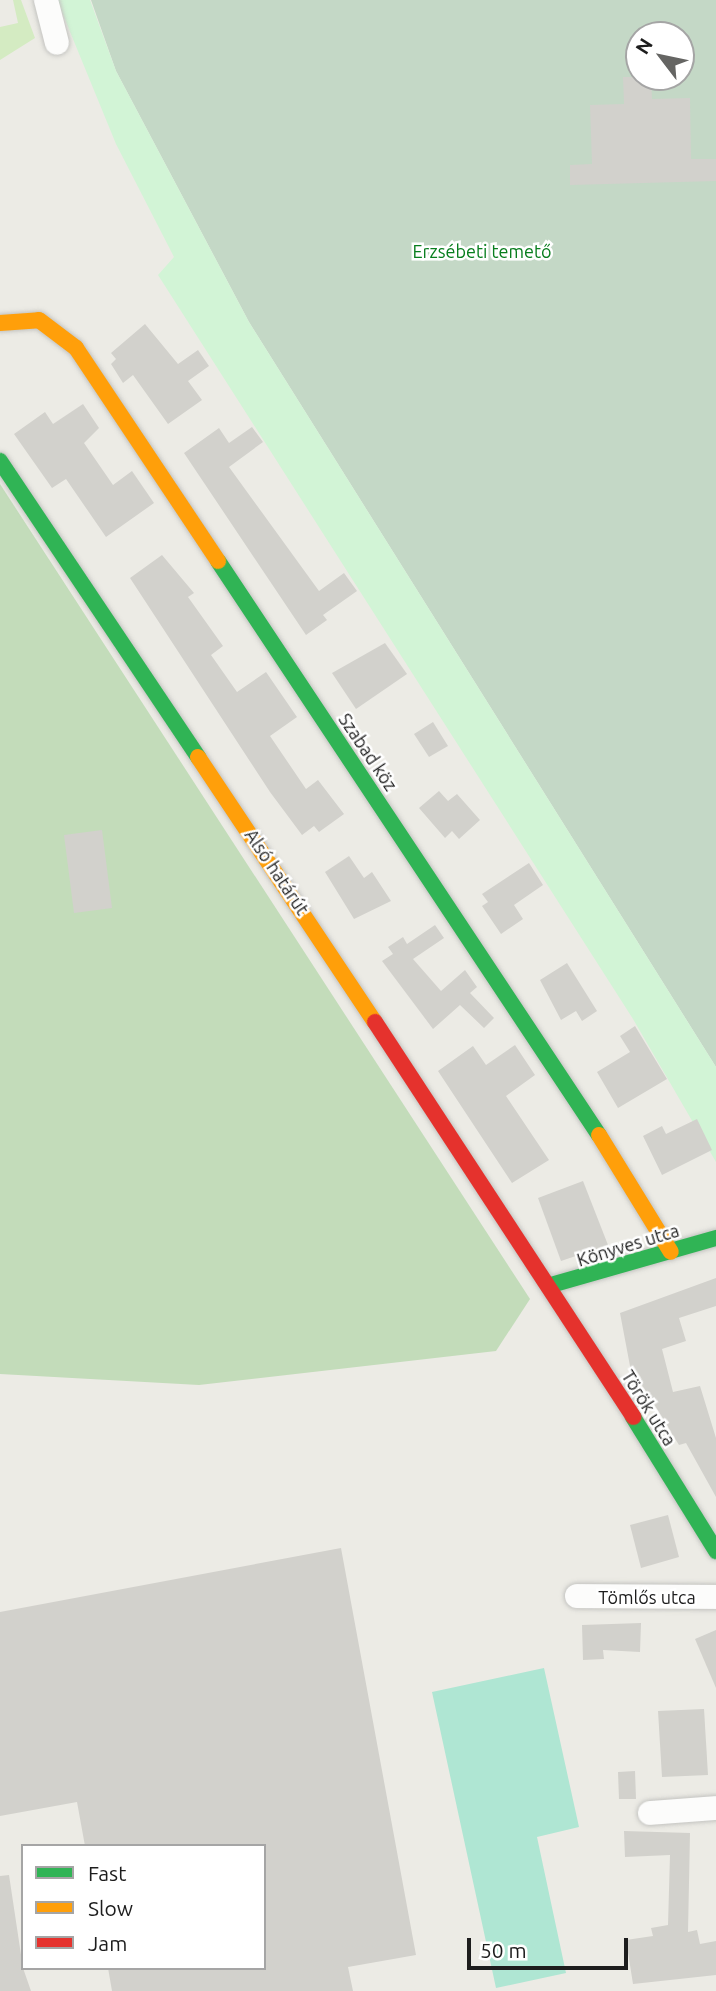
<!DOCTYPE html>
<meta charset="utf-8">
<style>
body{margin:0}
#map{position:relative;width:716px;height:1991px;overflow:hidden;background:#ecebe5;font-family:Ubuntu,sans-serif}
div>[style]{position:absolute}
.grass>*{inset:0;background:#d4ebc2}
.forest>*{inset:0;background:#c3dcba}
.cemetery>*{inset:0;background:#c4d8c6}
.park>*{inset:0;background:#d2f4d6}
.pitch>*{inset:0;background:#afe6d3}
.building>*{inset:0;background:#d2d1cc}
.roads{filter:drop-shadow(0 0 2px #c4c4c1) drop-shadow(0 0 2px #c4c4c1)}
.street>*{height:24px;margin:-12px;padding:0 12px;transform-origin:12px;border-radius:12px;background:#fcfcfb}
.fast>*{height:16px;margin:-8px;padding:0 8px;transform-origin:8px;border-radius:8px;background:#30b455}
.slow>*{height:16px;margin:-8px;padding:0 8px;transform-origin:8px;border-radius:8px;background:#ff9f0a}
.jam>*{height:16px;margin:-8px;padding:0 8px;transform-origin:8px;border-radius:8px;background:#e5322d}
span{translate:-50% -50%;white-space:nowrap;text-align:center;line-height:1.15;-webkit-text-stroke:5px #fff;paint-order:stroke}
.park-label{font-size:18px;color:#087e1e}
.street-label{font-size:18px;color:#1d1d1d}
.legend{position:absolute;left:21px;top:1844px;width:245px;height:126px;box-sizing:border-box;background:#fff;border:2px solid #a5a5a5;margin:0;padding:9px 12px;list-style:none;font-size:21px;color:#1d1d1d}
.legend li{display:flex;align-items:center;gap:14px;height:35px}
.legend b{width:35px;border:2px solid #a5a5a5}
.north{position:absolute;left:625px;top:21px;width:70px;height:70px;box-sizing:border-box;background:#fff;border:2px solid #a5a5a5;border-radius:50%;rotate:302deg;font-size:19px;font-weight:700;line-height:28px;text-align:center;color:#1d1d1d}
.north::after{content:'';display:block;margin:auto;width:24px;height:32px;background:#656563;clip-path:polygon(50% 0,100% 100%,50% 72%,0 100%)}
.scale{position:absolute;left:467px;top:1938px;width:161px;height:32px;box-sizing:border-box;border:4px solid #1d1d1d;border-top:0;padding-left:9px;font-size:21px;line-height:24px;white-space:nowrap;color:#1d1d1d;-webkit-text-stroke:5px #fff;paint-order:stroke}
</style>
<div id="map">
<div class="grass">
<div style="clip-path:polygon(13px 0,21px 0,35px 38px,0 60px,0 27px,18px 23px)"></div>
</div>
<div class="forest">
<div style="clip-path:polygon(0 484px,530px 1299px,496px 1351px,199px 1385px,0 1374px)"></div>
</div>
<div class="cemetery">
<div style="clip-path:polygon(evenodd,91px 0,716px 0,716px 1067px,249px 322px,116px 71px,91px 0,639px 35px,681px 35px,681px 77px,639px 77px,639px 35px)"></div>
</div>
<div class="park">
<div style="clip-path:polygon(57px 0,90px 0,116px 71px,249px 322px,716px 1067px,716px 1162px,633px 1019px,158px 275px,174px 257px,116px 144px)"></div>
</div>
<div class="pitch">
<div style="clip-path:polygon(544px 1668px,579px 1827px,537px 1837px,566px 1973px,496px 1988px,432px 1692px)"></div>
</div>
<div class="building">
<div style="clip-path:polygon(623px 77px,651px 77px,652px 99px,690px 98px,691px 159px,716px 159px,716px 181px,570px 185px,570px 165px,592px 164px,590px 105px,624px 104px)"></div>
<div style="clip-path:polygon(145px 324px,178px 364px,198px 350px,209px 366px,188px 381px,202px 400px,168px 424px,133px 375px,123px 383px,111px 364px,116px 359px,111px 353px)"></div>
<div style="clip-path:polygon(83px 404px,99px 428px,84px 443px,113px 485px,132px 471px,154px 503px,106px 537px,66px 479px,52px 488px,14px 434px,45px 412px,53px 424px)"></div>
<div style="clip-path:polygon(252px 427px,263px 442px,229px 467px,319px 591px,344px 573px,357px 591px,323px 615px,327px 620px,306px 635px,184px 453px,219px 428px,229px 443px)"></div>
<div style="clip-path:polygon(162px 555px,194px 593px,188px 597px,223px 646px,211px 655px,237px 692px,266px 672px,297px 717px,270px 736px,306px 789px,318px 780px,344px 814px,319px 832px,314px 826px,302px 835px,270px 792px,130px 578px)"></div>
<div style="clip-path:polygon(385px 643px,407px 674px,356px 709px,332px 673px)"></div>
<div style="clip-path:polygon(433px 722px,448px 746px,429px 757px,414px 734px)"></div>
<div style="clip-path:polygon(439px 791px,448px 801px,457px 794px,480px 820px,459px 839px,452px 831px,445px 838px,419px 808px)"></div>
<div style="clip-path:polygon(102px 830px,112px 908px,74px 913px,64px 835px)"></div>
<div style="clip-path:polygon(349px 856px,364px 878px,372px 872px,391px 901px,354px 919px,325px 872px)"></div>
<div style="clip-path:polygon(529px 863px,543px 885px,514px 905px,523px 919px,501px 934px,482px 906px,488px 902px,482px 894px)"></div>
<div style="clip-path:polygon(435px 925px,444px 938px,413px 959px,441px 991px,465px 970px,477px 987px,470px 993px,494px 1018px,484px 1028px,460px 1005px,433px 1029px,382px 961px,393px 954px,388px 947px,403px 937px,407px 944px)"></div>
<div style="clip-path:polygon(567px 963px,597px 1011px,582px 1021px,576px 1011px,561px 1020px,540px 980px)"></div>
<div style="clip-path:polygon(635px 1026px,667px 1079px,618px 1108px,597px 1072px,630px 1052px,620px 1036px)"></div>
<div style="clip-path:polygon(515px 1045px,535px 1075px,506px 1096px,549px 1160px,512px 1183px,438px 1071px,473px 1046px,486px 1065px)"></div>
<div style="clip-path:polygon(697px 1119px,712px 1150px,662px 1175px,643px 1136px,662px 1126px,666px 1134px)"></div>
<div style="clip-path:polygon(583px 1181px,608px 1245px,561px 1261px,538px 1198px)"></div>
<div style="clip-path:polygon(716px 1278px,716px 1306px,679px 1318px,686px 1341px,662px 1349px,673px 1392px,700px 1386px,716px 1438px,716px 1497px,686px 1443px,679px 1445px,630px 1366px,620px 1313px)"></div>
<div style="clip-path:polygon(668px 1515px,679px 1557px,641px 1568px,630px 1525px)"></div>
<div style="clip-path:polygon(341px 1548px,416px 1955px,348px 1967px,353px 1991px,112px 1991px,108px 1968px,264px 1968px,264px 1846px,85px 1846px,77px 1802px,0 1816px,0 1612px)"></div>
<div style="clip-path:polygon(641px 1623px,640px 1652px,603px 1650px,604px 1659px,583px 1660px,582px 1625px)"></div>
<div style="clip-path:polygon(716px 1630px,716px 1688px,695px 1639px)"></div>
<div style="clip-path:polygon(704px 1709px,708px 1775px,662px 1777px,658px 1711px)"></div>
<div style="clip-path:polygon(635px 1771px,636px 1799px,619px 1799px,618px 1772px)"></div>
<div style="clip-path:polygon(624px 1831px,690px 1833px,688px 1932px,697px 1930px,700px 1944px,716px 1941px,716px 1975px,633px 1984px,626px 1940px,653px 1936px,651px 1928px,668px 1925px,670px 1855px,625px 1857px)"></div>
<div style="clip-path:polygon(9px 1875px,23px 1968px,31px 1991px,0 1991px,0 1876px)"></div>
</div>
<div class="roads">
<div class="street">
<div style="left:46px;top:0;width:44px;rotate:75.7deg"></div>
<div style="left:577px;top:1596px;width:139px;rotate:0.4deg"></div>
<div style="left:650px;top:1813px;width:66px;rotate:-4.3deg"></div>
</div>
<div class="fast">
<div style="left:0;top:461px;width:356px;rotate:56.2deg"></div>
<div style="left:218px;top:561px;width:689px;rotate:56.43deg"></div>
<div style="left:551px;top:1285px;width:172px;rotate:-15.9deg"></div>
<div style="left:633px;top:1417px;width:158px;rotate:58.2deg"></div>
</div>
<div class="slow">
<div style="left:0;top:323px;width:39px;rotate:-4deg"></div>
<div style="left:39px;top:320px;width:46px;rotate:37.1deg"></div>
<div style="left:76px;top:348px;width:256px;rotate:56.3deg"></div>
<div style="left:198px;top:757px;width:319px;rotate:56.3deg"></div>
<div style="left:599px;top:1135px;width:137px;rotate:58.4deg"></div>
</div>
<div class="jam">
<div style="left:375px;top:1022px;width:472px;rotate:56.8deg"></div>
</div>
</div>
<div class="park-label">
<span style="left:482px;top:251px">Erzsébeti temető</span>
</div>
<div class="street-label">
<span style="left:368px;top:752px;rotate:56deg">Szabad köz</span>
<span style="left:277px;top:872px;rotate:56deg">Alsó határút</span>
<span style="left:628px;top:1245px;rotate:-17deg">Könyves utca</span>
<span style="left:649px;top:1408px;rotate:58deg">Török utca</span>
<span style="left:647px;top:1597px">Tömlős utca</span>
</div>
<ul class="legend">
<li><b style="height:9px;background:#30b455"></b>Fast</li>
<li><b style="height:9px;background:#ff9f0a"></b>Slow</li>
<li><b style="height:9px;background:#e5322d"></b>Jam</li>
</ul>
<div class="north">N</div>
<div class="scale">50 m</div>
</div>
